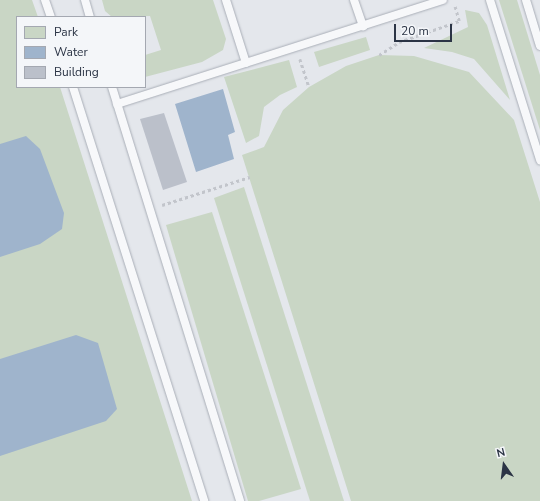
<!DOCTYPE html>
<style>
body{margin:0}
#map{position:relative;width:540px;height:501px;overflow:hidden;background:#e4e7ec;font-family:"Nunito Sans",sans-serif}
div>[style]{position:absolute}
.green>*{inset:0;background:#c9d6c5}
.water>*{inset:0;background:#9fb4cc}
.building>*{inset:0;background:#bbc0ca}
.path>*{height:2.5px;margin-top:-1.25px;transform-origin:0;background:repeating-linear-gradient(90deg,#c2c5cb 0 3px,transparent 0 6px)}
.roads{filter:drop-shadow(0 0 1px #a9aeb7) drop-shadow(0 0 1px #a9aeb7)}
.service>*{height:8px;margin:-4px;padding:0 4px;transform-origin:4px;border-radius:4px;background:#f7f8fa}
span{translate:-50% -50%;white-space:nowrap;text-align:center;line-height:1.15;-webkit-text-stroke:4px #f4f6f9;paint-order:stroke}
.legend{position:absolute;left:16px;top:16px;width:130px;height:72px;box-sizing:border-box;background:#f4f6f9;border:1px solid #a4a8b1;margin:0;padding:5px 7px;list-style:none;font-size:12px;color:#2b3445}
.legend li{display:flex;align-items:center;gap:8px;height:20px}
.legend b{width:20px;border:1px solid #a4a8b1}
.north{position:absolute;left:484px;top:445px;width:40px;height:40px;-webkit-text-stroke:3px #f4f6f9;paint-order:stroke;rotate:346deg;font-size:11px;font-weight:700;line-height:16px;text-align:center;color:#2b3445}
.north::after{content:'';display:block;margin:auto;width:14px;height:18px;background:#2b3445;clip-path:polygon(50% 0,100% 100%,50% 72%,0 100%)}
.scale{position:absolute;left:394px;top:24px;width:58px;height:18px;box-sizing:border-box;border:2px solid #2b3445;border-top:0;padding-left:5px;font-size:12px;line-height:14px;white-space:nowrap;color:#2b3445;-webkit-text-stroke:3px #f4f6f9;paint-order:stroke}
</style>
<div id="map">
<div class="green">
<div style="clip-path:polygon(0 0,32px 0,38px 17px,17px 17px,17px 87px,60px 87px,192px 501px,0 501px)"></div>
<div style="clip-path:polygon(102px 0,213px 0,226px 39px,223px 50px,202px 62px,145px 77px,145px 55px,161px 50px,150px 16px,112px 17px,105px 11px)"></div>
<div style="clip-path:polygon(499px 0,517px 0,540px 75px,540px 130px)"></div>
<div style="clip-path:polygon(465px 10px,479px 13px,487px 25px,510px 100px,474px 59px,452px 52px,424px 48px,468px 27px)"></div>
<div style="clip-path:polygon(366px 37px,370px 50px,319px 67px,314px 52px)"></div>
<div style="clip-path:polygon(379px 55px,414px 56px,469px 72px,514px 120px,540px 202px,540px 501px,351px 501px,242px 155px,264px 147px,283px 110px,309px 87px,346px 66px)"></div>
<div style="clip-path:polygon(289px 60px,297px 87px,280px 95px,264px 107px,259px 136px,246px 143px,224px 77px)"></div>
<div style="clip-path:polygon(244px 187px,344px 501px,310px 501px,214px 198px)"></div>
<div style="clip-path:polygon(212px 212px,301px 489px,259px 501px,248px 501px,166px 225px)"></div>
</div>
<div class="water">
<div style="clip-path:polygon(223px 89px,235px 132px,228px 135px,234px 159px,196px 172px,175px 104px)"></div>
<div style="clip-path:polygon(26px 136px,40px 149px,64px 213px,62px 229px,40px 244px,0 257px,0 144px)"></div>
<div style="clip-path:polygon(76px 335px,98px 343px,117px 409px,106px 421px,0 456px,0 359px)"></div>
</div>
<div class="building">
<div style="clip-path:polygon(164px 113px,187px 182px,163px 190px,140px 119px)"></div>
</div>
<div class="path">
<div style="left:379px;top:55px;width:24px;rotate:-33deg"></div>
<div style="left:399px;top:42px;width:64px;rotate:-19.3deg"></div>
<div style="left:459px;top:21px;width:15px;rotate:-106deg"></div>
<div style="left:300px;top:59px;width:29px;rotate:72deg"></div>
<div style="left:162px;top:205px;width:92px;rotate:-17.7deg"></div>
</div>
<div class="roads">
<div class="service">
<div style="left:45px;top:0;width:18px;rotate:71deg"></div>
<div style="left:85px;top:0;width:18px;rotate:74deg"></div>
<div style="left:226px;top:0;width:66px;rotate:72.4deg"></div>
<div style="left:354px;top:0;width:28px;rotate:71deg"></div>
<div style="left:490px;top:0;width:168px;rotate:72.6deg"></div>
<div style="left:526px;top:0;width:48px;rotate:73.1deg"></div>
<div style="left:73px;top:87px;width:434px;rotate:72.4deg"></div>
<div style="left:112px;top:87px;width:433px;rotate:72.8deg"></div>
<div style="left:117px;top:104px;width:342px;rotate:-17.7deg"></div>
</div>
</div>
<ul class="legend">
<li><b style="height:11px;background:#c9d6c5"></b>Park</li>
<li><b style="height:11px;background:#9fb4cc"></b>Water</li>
<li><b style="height:11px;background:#bbc0ca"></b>Building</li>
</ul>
<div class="north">N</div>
<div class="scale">20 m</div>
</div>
